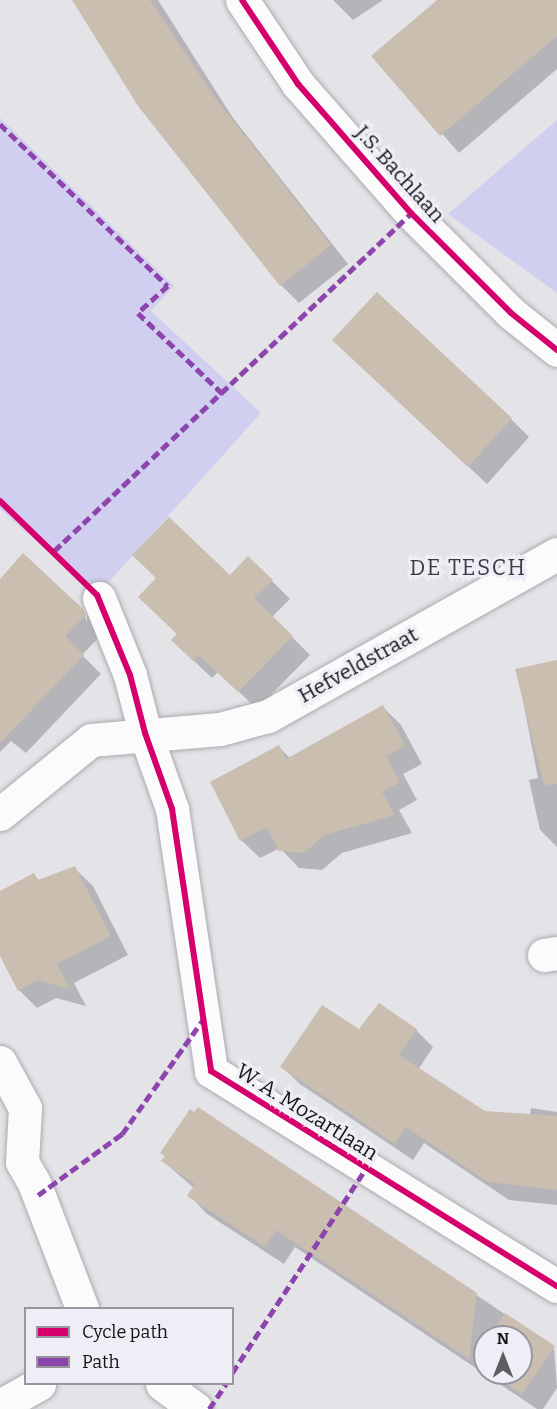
<!DOCTYPE html>
<style>
body{margin:0}
#map{position:relative;width:557px;height:1409px;overflow:hidden;background:#e3e3e8;font-family:Bitter,serif}
div>[style]{position:absolute}
.green>*{inset:0;background:#d1cff0}
.shadow>*{inset:0;background:#0003}
.building>*{inset:0;background:#c9beb0}
.roads{filter:drop-shadow(0 0 2px #ababaf) drop-shadow(0 0 2px #ababaf)}
.minor>*{height:33px;margin:-16.5px;padding:0 16.5px;transform-origin:16.5px;border-radius:16.5px;background:#fbfbfc}
.quiet>*{height:4.5px;margin-top:-2.25px;transform-origin:0;background:repeating-linear-gradient(90deg,#8e44ad 0 9px,transparent 0 13.5px)}
.cycleway>*{height:6px;margin:-3px;padding:0 3px;transform-origin:3px;border-radius:3px;background:#d6006c}
span{translate:-50% -50%;white-space:nowrap;text-align:center;line-height:1.15;-webkit-text-stroke:6px #efeef7;paint-order:stroke}
.street-label{font-size:21px;color:#151518}
.neighbourhood-label{font-size:22px;color:#3c3b42;letter-spacing:1.5px}
.legend{position:absolute;left:24px;top:1307px;width:210px;height:78px;box-sizing:border-box;background:#efeef7;border:2px solid #98979e;margin:0;padding:8px 10px;list-style:none;font-size:18px;color:#151518}
.legend li{display:flex;align-items:center;gap:12px;height:30px}
.legend b{width:30px;border:2px solid #98979e}
.north{position:absolute;left:473px;top:1325px;width:60px;height:60px;box-sizing:border-box;background:#efeef7;border:2px solid #98979e;border-radius:50%;rotate:0deg;font-size:16px;font-weight:700;line-height:24px;text-align:center;color:#151518}
.north::after{content:'';display:block;margin:auto;width:21px;height:27px;background:#5d5d61;clip-path:polygon(50% 0,100% 100%,50% 72%,0 100%)}
</style>
<div id="map">
<div class="green">
<div style="clip-path:polygon(0 118px,174px 286px,151px 311px,261px 413px,97px 595px,0 509px)"></div>
<div style="clip-path:polygon(557px 120px,557px 293px,448px 214px)"></div>
</div>
<div class="shadow">
<div style="clip-path:polygon(76px 0,158px 0,233px 118px,348px 264px,299px 303px,281px 285px)"></div>
<div style="clip-path:polygon(333px 0,383px 0,353px 20px)"></div>
<div style="clip-path:polygon(439px 0,557px 0,557px 69px,459px 153px,374px 56px)"></div>
<div style="clip-path:polygon(352px 358px,511px 419px,529px 437px,487px 484px)"></div>
<div style="clip-path:polygon(231px 578px,272px 581px,290px 599px,272px 617px,310px 655px,257px 709px,218px 672px,212px 678px,191px 658px)"></div>
<div style="clip-path:polygon(0 601px,82px 610px,87px 622px,87px 615px,103px 633px,82px 655px,101px 674px,26px 753px,11px 741px,0 752px)"></div>
<div style="clip-path:polygon(557px 662px,557px 847px,540px 830px,529px 780px,538px 778px,517px 670px)"></div>
<div style="clip-path:polygon(383px 707px,401px 725px,422px 764px,403px 774px,417px 800px,399px 810px,412px 833px,342px 853px,322px 870px,299px 868px,280px 848px,260px 858px,241px 840px,279px 747px,290px 758px)"></div>
<div style="clip-path:polygon(74px 868px,93px 886px,128px 955px,74px 983px,86px 1006px,56px 998px,37px 1008px,19px 990px,0 953px,0 892px,34px 875px,40px 881px)"></div>
<div style="clip-path:polygon(416px 1030px,433px 1047px,418px 1070px,485px 1113px,530px 1115px,531px 1108px,557px 1112px,557px 1205px,509px 1200px,424px 1143px,413px 1160px,300px 1084px,282px 1067px,360px 1032px)"></div>
<div style="clip-path:polygon(evenodd,198px 1109px,554px 1347px,557px 1388px,543px 1409px,537px 1409px,295px 1247px,284px 1264px,207px 1214px,189px 1195px,194px 1188px,163px 1161px,198px 1109px,485px 1337px,521px 1337px,521px 1373px,485px 1373px,485px 1337px)"></div>
</div>
<div class="building">
<div style="clip-path:polygon(72px 0,150px 0,215px 98px,331px 245px,280px 286px,138px 106px)"></div>
<div style="clip-path:polygon(437px 0,557px 0,557px 36px,440px 136px,371px 56px)"></div>
<div style="clip-path:polygon(377px 292px,512px 418px,468px 467px,332px 340px)"></div>
<div style="clip-path:polygon(169px 517px,230px 575px,248px 556px,273px 580px,254px 598px,293px 636px,238px 692px,199px 655px,193px 661px,171px 640px,177px 634px,138px 597px,156px 578px,132px 555px)"></div>
<div style="clip-path:polygon(23px 553px,83px 609px,86px 615px,65px 636px,84px 655px,0 743px,0 579px)"></div>
<div style="clip-path:polygon(557px 660px,557px 784px,544px 785px,515px 669px)"></div>
<div style="clip-path:polygon(383px 705px,405px 746px,386px 756px,400px 782px,382px 792px,395px 815px,324px 835px,304px 853px,279px 851px,267px 827px,240px 841px,210px 782px,279px 745px,286px 759px)"></div>
<div style="clip-path:polygon(75px 866px,111px 936px,57px 964px,70px 989px,37px 980px,18px 991px,0 956px,0 891px,34px 873px,38px 880px)"></div>
<div style="clip-path:polygon(379px 1003px,417px 1029px,399px 1055px,485px 1111px,557px 1116px,557px 1190px,488px 1182px,406px 1127px,395px 1144px,280px 1067px,322px 1005px,359px 1029px)"></div>
<div style="clip-path:polygon(198px 1107px,477px 1293px,469px 1359px,276px 1230px,265px 1247px,187px 1196px,195px 1184px,161px 1161px,165px 1156px,160px 1153px,190px 1109px,194px 1112px)"></div>
<div style="clip-path:polygon(505px 1313px,555px 1346px,522px 1394px,490px 1373px,521px 1373px,521px 1337px,489px 1337px)"></div>
</div>
<div class="roads">
<div class="minor">
<div style="left:242px;top:0;width:101px;rotate:56.3deg"></div>
<div style="left:298px;top:84px;width:171px;rotate:48.8deg"></div>
<div style="left:411px;top:213px;width:141px;rotate:45deg"></div>
<div style="left:511px;top:313px;width:59px;rotate:38.8deg"></div>
<div style="left:99px;top:598px;width:83px;rotate:68.1deg"></div>
<div style="left:130px;top:675px;width:60px;rotate:75.5deg"></div>
<div style="left:145px;top:733px;width:81px;rotate:70.4deg"></div>
<div style="left:172px;top:809px;width:265px;rotate:81.5deg"></div>
<div style="left:211px;top:1071px;width:407px;rotate:31.9deg"></div>
<div style="left:0;top:814px;width:117px;rotate:-39.1deg"></div>
<div style="left:91px;top:740px;width:129px;rotate:-4.9deg"></div>
<div style="left:220px;top:729px;width:50px;rotate:-15.2deg"></div>
<div style="left:268px;top:716px;width:331px;rotate:-29.3deg"></div>
<div style="left:544px;top:955px;width:13px;rotate:-9deg"></div>
<div style="left:0;top:1062px;width:52px;rotate:61.5deg"></div>
<div style="left:25px;top:1108px;width:54px;rotate:93.2deg"></div>
<div style="left:22px;top:1162px;width:24px;rotate:60deg"></div>
<div style="left:34px;top:1183px;width:134px;rotate:69deg"></div>
<div style="left:162px;top:1384px;width:42px;rotate:36.3deg"></div>
<div style="left:0;top:1406px;width:45px;rotate:-29.4deg"></div>
</div>
</div>
<div class="quiet">
<div style="left:0;top:124px;width:233px;rotate:44deg"></div>
<div style="left:168px;top:286px;width:40px;rotate:138deg"></div>
<div style="left:138px;top:313px;width:117px;rotate:43.6deg"></div>
<div style="left:54px;top:551px;width:492px;rotate:-43.4deg"></div>
<div style="left:38px;top:1195px;width:104px;rotate:-36deg"></div>
<div style="left:122px;top:1134px;width:142px;rotate:-54.7deg"></div>
<div style="left:232px;top:1373px;width:245px;rotate:-56.8deg"></div>
<div style="left:209px;top:1409px;width:30px;rotate:-56deg"></div>
</div>
<div class="cycleway">
<div style="left:242px;top:0;width:101px;rotate:56.3deg"></div>
<div style="left:298px;top:84px;width:171px;rotate:48.8deg"></div>
<div style="left:411px;top:213px;width:141px;rotate:45deg"></div>
<div style="left:511px;top:313px;width:59px;rotate:38.8deg"></div>
<div style="left:0;top:501px;width:135px;rotate:44.1deg"></div>
<div style="left:97px;top:595px;width:87px;rotate:67.6deg"></div>
<div style="left:130px;top:675px;width:60px;rotate:75.5deg"></div>
<div style="left:145px;top:733px;width:81px;rotate:70.4deg"></div>
<div style="left:172px;top:809px;width:265px;rotate:81.5deg"></div>
<div style="left:211px;top:1071px;width:407px;rotate:31.9deg"></div>
</div>
<div class="street-label">
<span style="left:400px;top:174px;rotate:48deg">J.S. Bachlaan</span>
<span style="left:358px;top:665px;rotate:-29deg">Hefveldstraat</span>
<span style="left:307px;top:1112px;rotate:32deg">W. A. Mozartlaan</span>
</div>
<div class="neighbourhood-label">
<span style="left:468px;top:568px">DE TESCH</span>
</div>
<ul class="legend">
<li><b style="height:8px;background:#d6006c"></b>Cycle path</li>
<li><b style="height:8px;background:#8e44ad"></b>Path</li>
</ul>
<div class="north">N</div>
</div>
